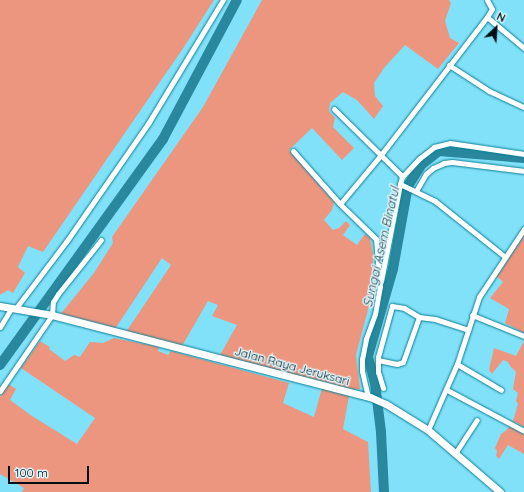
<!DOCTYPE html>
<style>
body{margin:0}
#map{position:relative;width:524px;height:492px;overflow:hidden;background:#81e1f9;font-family:Quicksand,sans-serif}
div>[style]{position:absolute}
.green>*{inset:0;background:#ec967f}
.river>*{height:10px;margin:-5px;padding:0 5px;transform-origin:5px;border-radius:5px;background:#29889d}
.roads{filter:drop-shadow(0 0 1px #088197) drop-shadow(0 0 1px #088197)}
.street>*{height:5px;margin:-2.5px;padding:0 2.5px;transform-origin:2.5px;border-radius:2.5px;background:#fff}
.secondary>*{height:7px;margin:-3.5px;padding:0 3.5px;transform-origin:3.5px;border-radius:3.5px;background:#fff}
span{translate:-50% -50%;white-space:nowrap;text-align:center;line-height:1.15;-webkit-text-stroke:3px #ddf7fe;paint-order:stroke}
.street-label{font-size:12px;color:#001015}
.water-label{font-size:13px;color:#27434a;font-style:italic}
.north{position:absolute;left:476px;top:8px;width:40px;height:40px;-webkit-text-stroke:3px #ddf7fe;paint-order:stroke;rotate:25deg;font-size:11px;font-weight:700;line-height:16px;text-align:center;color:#001015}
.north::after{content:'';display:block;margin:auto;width:14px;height:18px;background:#001015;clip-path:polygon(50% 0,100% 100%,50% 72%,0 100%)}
.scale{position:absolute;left:8px;top:466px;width:81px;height:18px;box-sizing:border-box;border:2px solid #001015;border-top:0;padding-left:5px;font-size:12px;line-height:14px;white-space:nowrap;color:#001015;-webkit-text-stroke:3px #ddf7fe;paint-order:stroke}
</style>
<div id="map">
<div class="green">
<div style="clip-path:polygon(0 0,214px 0,184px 47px,43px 252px,28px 246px,18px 267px,25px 273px,13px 293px,8px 290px,0 295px)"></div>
<div style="clip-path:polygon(262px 0,449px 0,451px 3px,445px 21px,450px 38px,459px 43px,438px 69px,405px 45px,384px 68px,374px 83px,375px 96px,383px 106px,374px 119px,357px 100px,343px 92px,330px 103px,329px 111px,335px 118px,333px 127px,354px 148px,342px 160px,312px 128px,289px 150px,334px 202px,332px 210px,324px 220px,333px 230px,339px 228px,346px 221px,350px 225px,343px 235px,357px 245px,365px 234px,370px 238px,373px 254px,373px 291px,356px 355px,360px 389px,353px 390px,220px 355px,237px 325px,212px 316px,218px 305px,208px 301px,182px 346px,126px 332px,171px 265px,162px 258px,115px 329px,59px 316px,94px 273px,113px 243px,112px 237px,203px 107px)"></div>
<div style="clip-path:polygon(524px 234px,524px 333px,505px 323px,509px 309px,490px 298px,503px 282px,495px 275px)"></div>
<div style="clip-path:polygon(114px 338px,159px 347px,158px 351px,168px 355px,171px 351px,289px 383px,283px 403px,314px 417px,322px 388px,349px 396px,343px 429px,368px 442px,371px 492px,22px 492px,24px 488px,0 474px,0 397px,8px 384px,16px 389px,10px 400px,32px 416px,77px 444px,95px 418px,21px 368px,40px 341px,50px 347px,49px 349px,65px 361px,74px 355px,80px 357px,90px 342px,103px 343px)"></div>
<div style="clip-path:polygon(524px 341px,524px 427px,513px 421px,518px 404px,516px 401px,518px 393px,513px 389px,516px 372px,510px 366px,508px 362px,503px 360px,492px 374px,489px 370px,494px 348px,516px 356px)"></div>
<div style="clip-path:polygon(509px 426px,524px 433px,524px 454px,508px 445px,499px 459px,496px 456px,497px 451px,495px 448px,501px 434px,507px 430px)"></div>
</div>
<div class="river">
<div style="left:0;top:365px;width:279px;rotate:-54.2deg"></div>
<div style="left:163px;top:139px;width:157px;rotate:-62deg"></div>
<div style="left:384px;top:492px;width:60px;rotate:-92.9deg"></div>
<div style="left:381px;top:432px;width:49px;rotate:-97deg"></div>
<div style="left:375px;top:383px;width:28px;rotate:-105deg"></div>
<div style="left:368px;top:356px;width:91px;rotate:-74deg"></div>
<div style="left:393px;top:269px;width:84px;rotate:-79.8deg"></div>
<div style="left:408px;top:186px;width:25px;rotate:-58deg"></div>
<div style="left:421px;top:165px;width:23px;rotate:-38deg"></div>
<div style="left:439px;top:151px;width:85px;rotate:4.7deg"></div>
</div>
<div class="roads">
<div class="street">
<div style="left:487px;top:17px;width:48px;rotate:40deg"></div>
<div style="left:449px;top:65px;width:48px;rotate:33deg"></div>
<div style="left:489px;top:91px;width:38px;rotate:25deg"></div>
<div style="left:334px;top:109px;width:94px;rotate:44.6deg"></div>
<div style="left:401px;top:175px;width:2px;rotate:63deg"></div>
<div style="left:402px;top:177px;width:7px;rotate:106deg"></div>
<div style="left:400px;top:184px;width:39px;rotate:26deg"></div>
<div style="left:435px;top:201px;width:88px;rotate:38.6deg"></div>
<div style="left:293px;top:151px;width:71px;rotate:48.4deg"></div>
<div style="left:340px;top:204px;width:50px;rotate:44.2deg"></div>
<div style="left:376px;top:239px;width:47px;rotate:85.1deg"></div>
<div style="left:380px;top:286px;width:28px;rotate:100deg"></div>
<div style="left:375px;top:314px;width:27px;rotate:110deg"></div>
<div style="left:366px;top:339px;width:20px;rotate:101deg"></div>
<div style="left:362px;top:359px;width:12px;rotate:90deg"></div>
<div style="left:362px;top:371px;width:27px;rotate:77deg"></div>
<div style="left:402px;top:177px;width:26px;rotate:-47deg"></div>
<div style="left:420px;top:158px;width:18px;rotate:-38deg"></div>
<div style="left:434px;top:147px;width:16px;rotate:-14deg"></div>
<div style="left:450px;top:143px;width:75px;rotate:8.5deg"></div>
<div style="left:416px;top:191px;width:20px;rotate:-60deg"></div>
<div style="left:426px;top:174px;width:9px;rotate:-41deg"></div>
<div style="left:433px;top:168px;width:12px;rotate:-24deg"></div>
<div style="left:444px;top:163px;width:8px;rotate:-7deg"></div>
<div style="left:452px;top:162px;width:73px;rotate:7.1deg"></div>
<div style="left:340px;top:204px;width:62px;rotate:-50.2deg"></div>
<div style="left:380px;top:156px;width:175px;rotate:-52.4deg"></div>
<div style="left:487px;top:17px;width:9px;rotate:-58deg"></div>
<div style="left:492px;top:9px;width:10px;rotate:-119deg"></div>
<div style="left:381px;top:281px;width:99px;rotate:-78.9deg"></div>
<div style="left:16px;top:308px;width:83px;rotate:-52.9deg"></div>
<div style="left:66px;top:242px;width:146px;rotate:-55.3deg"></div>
<div style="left:149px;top:122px;width:143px;rotate:-58.8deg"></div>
<div style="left:472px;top:315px;width:56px;rotate:22deg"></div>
<div style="left:0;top:327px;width:21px;rotate:-59deg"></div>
<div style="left:378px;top:360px;width:19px;rotate:12deg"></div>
<div style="left:397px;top:364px;width:6px;rotate:-18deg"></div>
<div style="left:403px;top:362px;width:48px;rotate:-70.4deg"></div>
<div style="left:457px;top:364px;width:51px;rotate:30.6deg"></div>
<div style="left:383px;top:388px;width:17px;rotate:-107deg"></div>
<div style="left:378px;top:372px;width:15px;rotate:-90deg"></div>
<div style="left:378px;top:357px;width:53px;rotate:-74.6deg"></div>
<div style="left:392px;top:306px;width:12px;rotate:9deg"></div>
<div style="left:404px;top:308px;width:17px;rotate:31deg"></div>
<div style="left:419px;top:317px;width:16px;rotate:7deg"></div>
<div style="left:435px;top:319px;width:35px;rotate:18deg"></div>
<div style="left:447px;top:390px;width:87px;rotate:28deg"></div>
<div style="left:0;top:391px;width:92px;rotate:-55.6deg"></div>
<div style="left:52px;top:315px;width:13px;rotate:-86deg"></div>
<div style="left:53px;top:302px;width:9px;rotate:-58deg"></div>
<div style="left:58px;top:294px;width:69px;rotate:-51.5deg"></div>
<div style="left:428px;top:430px;width:72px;rotate:-66.3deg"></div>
<div style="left:457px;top:364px;width:71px;rotate:-71.8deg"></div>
<div style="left:479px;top:297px;width:82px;rotate:-56.5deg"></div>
<div style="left:456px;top:452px;width:38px;rotate:-57deg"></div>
</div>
<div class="secondary">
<div style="left:0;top:306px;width:53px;rotate:9.8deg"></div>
<div style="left:52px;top:315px;width:328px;rotate:14.5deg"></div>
<div style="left:370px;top:397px;width:17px;rotate:24deg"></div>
<div style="left:386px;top:404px;width:49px;rotate:31.8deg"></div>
<div style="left:428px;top:430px;width:95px;rotate:40.7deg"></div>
</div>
</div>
<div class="street-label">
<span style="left:292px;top:366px;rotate:15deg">Jalan Raya Jeruksari</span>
</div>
<div class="water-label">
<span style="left:381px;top:247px;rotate:-77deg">Sungai Asem Binatul</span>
</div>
<div class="north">N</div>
<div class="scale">100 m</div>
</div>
